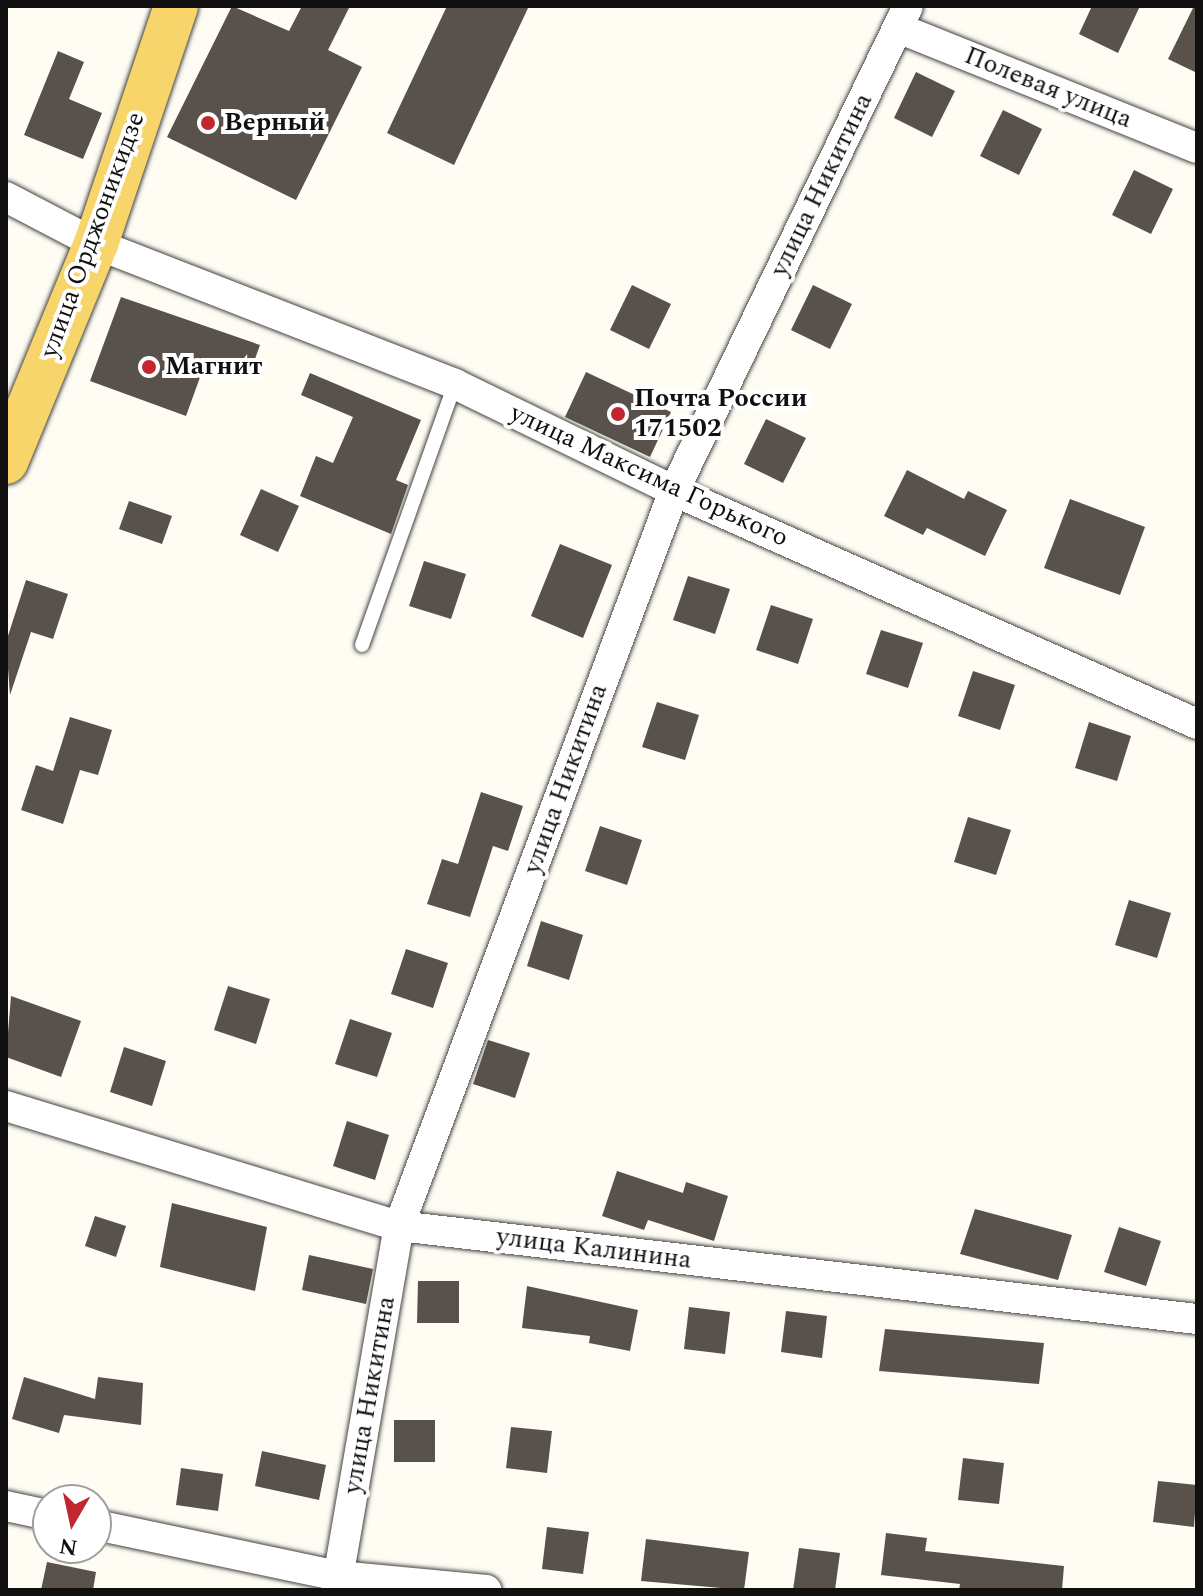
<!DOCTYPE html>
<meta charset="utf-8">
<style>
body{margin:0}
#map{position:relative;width:1203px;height:1596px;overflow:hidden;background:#fffdf3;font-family:Spectral,serif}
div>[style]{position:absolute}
.building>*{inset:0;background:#59514c}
.roads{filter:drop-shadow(0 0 2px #434343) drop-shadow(0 0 2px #434343)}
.service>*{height:14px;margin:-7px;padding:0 7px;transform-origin:7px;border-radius:7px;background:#fff}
.minor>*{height:30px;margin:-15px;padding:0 15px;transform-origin:15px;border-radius:15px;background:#fff}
.primary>*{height:44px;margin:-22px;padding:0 22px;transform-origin:22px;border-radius:22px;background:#f8d56a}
.dots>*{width:22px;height:22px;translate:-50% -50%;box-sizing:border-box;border:4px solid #fff;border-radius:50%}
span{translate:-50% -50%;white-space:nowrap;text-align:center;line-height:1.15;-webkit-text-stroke:8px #fff;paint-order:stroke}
.street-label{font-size:26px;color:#101010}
.poi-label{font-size:26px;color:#101010;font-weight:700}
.left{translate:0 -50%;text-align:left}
.frame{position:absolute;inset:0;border:8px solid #101010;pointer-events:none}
.north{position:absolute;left:32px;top:1484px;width:80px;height:80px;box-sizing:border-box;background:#fff;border:2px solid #9f9f9f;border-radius:50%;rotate:189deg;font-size:22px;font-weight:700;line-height:32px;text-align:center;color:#101010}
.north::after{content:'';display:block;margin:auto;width:28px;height:36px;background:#c2262e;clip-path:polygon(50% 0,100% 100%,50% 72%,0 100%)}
</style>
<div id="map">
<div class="building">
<div style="clip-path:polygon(232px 6px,289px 31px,302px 6px,350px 6px,328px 50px,362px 67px,296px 200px,167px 137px)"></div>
<div style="clip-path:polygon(447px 6px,529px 6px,454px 165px,387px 133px)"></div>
<div style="clip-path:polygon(1092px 6px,1140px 6px,1118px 53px,1079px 34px)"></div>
<div style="clip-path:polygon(1194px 6px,1197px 6px,1197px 73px,1168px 59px)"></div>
<div style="clip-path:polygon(58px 51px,84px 62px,69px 99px,102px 113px,83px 159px,24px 135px)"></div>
<div style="clip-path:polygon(916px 72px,955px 91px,932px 137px,894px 118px)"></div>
<div style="clip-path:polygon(1003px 110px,1042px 129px,1019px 175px,980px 156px)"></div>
<div style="clip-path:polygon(1134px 170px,1173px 189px,1151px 234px,1112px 215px)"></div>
<div style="clip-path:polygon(632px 285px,671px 304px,649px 349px,610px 330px)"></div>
<div style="clip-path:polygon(813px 285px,852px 304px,830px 349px,791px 330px)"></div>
<div style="clip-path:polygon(121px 297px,260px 345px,250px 373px,207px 358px,186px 416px,90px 381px)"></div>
<div style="clip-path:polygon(586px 372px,671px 412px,650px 457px,565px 417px)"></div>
<div style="clip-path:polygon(310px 373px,421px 420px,396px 480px,408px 485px,391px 534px,300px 496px,316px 456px,333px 463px,353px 417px,301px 395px)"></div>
<div style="clip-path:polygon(766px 419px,806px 438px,783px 483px,744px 464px)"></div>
<div style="clip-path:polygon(907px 470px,964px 499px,968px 491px,1007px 510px,985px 556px,927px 528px,923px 535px,884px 516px)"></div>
<div style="clip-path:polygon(261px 489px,299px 506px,278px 552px,240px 535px)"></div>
<div style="clip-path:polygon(1070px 499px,1145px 527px,1120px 595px,1044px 568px)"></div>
<div style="clip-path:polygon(129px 501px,172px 516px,162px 544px,119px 529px)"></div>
<div style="clip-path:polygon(560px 544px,612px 565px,583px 638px,531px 616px)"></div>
<div style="clip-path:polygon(424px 561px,466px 574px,451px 619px,409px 606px)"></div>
<div style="clip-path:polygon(688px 576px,730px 589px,715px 634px,673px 620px)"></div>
<div style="clip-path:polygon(26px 580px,68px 594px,53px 639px,31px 632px,10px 695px,6px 642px)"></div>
<div style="clip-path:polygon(771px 605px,813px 619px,798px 664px,756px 650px)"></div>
<div style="clip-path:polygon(881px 630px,923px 643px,908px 688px,866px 674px)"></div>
<div style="clip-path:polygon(973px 671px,1015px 685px,1000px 730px,958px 716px)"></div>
<div style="clip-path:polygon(657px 702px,699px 715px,685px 760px,642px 747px)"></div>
<div style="clip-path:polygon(70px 717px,112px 730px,98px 775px,80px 770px,63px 824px,21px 810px,36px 765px,53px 771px)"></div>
<div style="clip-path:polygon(1089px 722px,1131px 736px,1117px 781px,1075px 768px)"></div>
<div style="clip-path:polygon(481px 792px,523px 806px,508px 851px,493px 846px,470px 917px,427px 904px,442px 859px,458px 864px)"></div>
<div style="clip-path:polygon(968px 817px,1011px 830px,996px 875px,954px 862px)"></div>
<div style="clip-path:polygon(600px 826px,642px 840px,627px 885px,585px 871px)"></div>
<div style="clip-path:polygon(1129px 900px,1171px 913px,1157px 958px,1115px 945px)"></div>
<div style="clip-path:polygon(541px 921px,583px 935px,569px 980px,527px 966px)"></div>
<div style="clip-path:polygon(406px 949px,448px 963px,433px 1008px,391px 994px)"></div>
<div style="clip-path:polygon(228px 986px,270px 999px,256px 1044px,214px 1030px)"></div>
<div style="clip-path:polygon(11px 996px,81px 1021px,61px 1077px,6px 1057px)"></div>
<div style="clip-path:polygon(350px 1019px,392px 1033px,377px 1077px,335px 1064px)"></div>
<div style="clip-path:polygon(488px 1040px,530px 1053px,515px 1098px,473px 1084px)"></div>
<div style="clip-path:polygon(124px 1047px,166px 1061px,152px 1106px,110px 1092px)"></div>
<div style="clip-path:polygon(347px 1121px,389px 1135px,375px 1180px,333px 1166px)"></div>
<div style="clip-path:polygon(617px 1171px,683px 1193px,686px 1182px,728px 1196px,714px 1241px,648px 1220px,644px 1230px,602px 1216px)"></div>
<div style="clip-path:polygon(172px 1203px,267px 1227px,255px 1291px,160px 1267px)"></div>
<div style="clip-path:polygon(975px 1209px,1072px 1235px,1058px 1280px,960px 1254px)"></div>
<div style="clip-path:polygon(95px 1216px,126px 1226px,116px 1257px,85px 1246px)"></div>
<div style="clip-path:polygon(1119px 1227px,1161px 1241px,1146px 1286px,1104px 1272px)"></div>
<div style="clip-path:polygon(309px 1255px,373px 1269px,366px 1304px,302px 1290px)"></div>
<div style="clip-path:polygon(418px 1281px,459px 1281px,459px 1323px,417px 1323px)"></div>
<div style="clip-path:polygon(527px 1286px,638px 1310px,630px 1351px,589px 1343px,590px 1336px,522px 1328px)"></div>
<div style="clip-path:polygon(689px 1307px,730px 1312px,725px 1354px,684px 1349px)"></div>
<div style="clip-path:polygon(786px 1311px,827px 1316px,822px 1358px,781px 1352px)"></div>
<div style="clip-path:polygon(885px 1329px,1044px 1343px,1039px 1384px,879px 1371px)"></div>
<div style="clip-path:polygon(24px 1377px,95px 1399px,98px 1377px,143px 1383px,141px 1425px,64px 1415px,59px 1433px,12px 1419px)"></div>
<div style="clip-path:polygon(394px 1420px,435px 1420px,435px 1462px,394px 1462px)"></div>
<div style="clip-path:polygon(511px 1427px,552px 1431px,547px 1473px,506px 1468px)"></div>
<div style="clip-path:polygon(262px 1451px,326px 1465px,319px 1500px,255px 1486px)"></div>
<div style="clip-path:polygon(963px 1458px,1004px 1463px,999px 1504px,958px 1500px)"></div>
<div style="clip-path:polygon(181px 1468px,223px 1474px,218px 1511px,176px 1505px)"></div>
<div style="clip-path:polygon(1158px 1481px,1197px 1485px,1194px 1527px,1153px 1522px)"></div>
<div style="clip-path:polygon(547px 1527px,589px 1532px,583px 1574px,542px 1569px)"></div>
<div style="clip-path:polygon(886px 1533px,927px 1538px,925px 1551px,1064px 1566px,1062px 1590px,959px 1590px,960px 1584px,881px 1575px)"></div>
<div style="clip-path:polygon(646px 1539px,749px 1552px,744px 1590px,641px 1581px)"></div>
<div style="clip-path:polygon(799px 1548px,840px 1553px,835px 1590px,793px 1590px)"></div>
<div style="clip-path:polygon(47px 1562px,96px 1572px,93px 1590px,41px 1590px)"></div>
</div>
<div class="roads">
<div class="service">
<div style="left:362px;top:645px;width:277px;rotate:-70.4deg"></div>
</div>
<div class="minor">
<div style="left:898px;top:28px;width:322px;rotate:21.9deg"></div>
<div style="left:6px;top:197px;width:102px;rotate:27.6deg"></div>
<div style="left:96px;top:244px;width:385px;rotate:21.3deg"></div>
<div style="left:455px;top:384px;width:244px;rotate:26deg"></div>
<div style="left:674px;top:491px;width:573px;rotate:24.01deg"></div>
<div style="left:6px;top:1106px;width:411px;rotate:17deg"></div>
<div style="left:399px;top:1226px;width:803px;rotate:6.65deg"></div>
<div style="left:6px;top:1506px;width:43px;rotate:12.1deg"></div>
<div style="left:96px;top:1525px;width:247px;rotate:11.9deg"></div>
<div style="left:338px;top:1576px;width:149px;rotate:5.4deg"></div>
<div style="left:336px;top:1590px;width:369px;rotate:-80.2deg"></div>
<div style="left:399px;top:1226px;width:785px;rotate:-69.49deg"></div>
<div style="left:674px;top:491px;width:538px;rotate:-64.24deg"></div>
</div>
<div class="primary">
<div style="left:6px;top:462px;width:236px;rotate:-67.6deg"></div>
<div style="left:96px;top:244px;width:251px;rotate:-71.4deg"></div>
</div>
</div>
<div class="dots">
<div style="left:208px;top:123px;background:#c2262e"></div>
<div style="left:149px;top:367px;background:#c2262e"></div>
<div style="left:618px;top:414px;background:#c2262e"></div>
</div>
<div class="street-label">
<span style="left:1048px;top:88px;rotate:22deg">Полевая улица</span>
<span style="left:822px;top:185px;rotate:-64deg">улица Никитина</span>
<span style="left:93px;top:235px;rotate:-70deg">улица Орджоникидзе</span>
<span style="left:649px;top:476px;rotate:25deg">улица Максима Горького</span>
<span style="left:566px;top:779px;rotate:-70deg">улица Никитина</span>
<span style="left:594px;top:1249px;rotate:7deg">улица Калинина</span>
<span style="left:370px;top:1395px;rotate:-80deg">улица Никитина</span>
</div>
<div class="poi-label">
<span class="left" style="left:224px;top:123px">Верный</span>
<span class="left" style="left:165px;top:367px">Магнит</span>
<span class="left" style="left:634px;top:414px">Почта России<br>171502</span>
</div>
<div class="frame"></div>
<div class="north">N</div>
</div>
